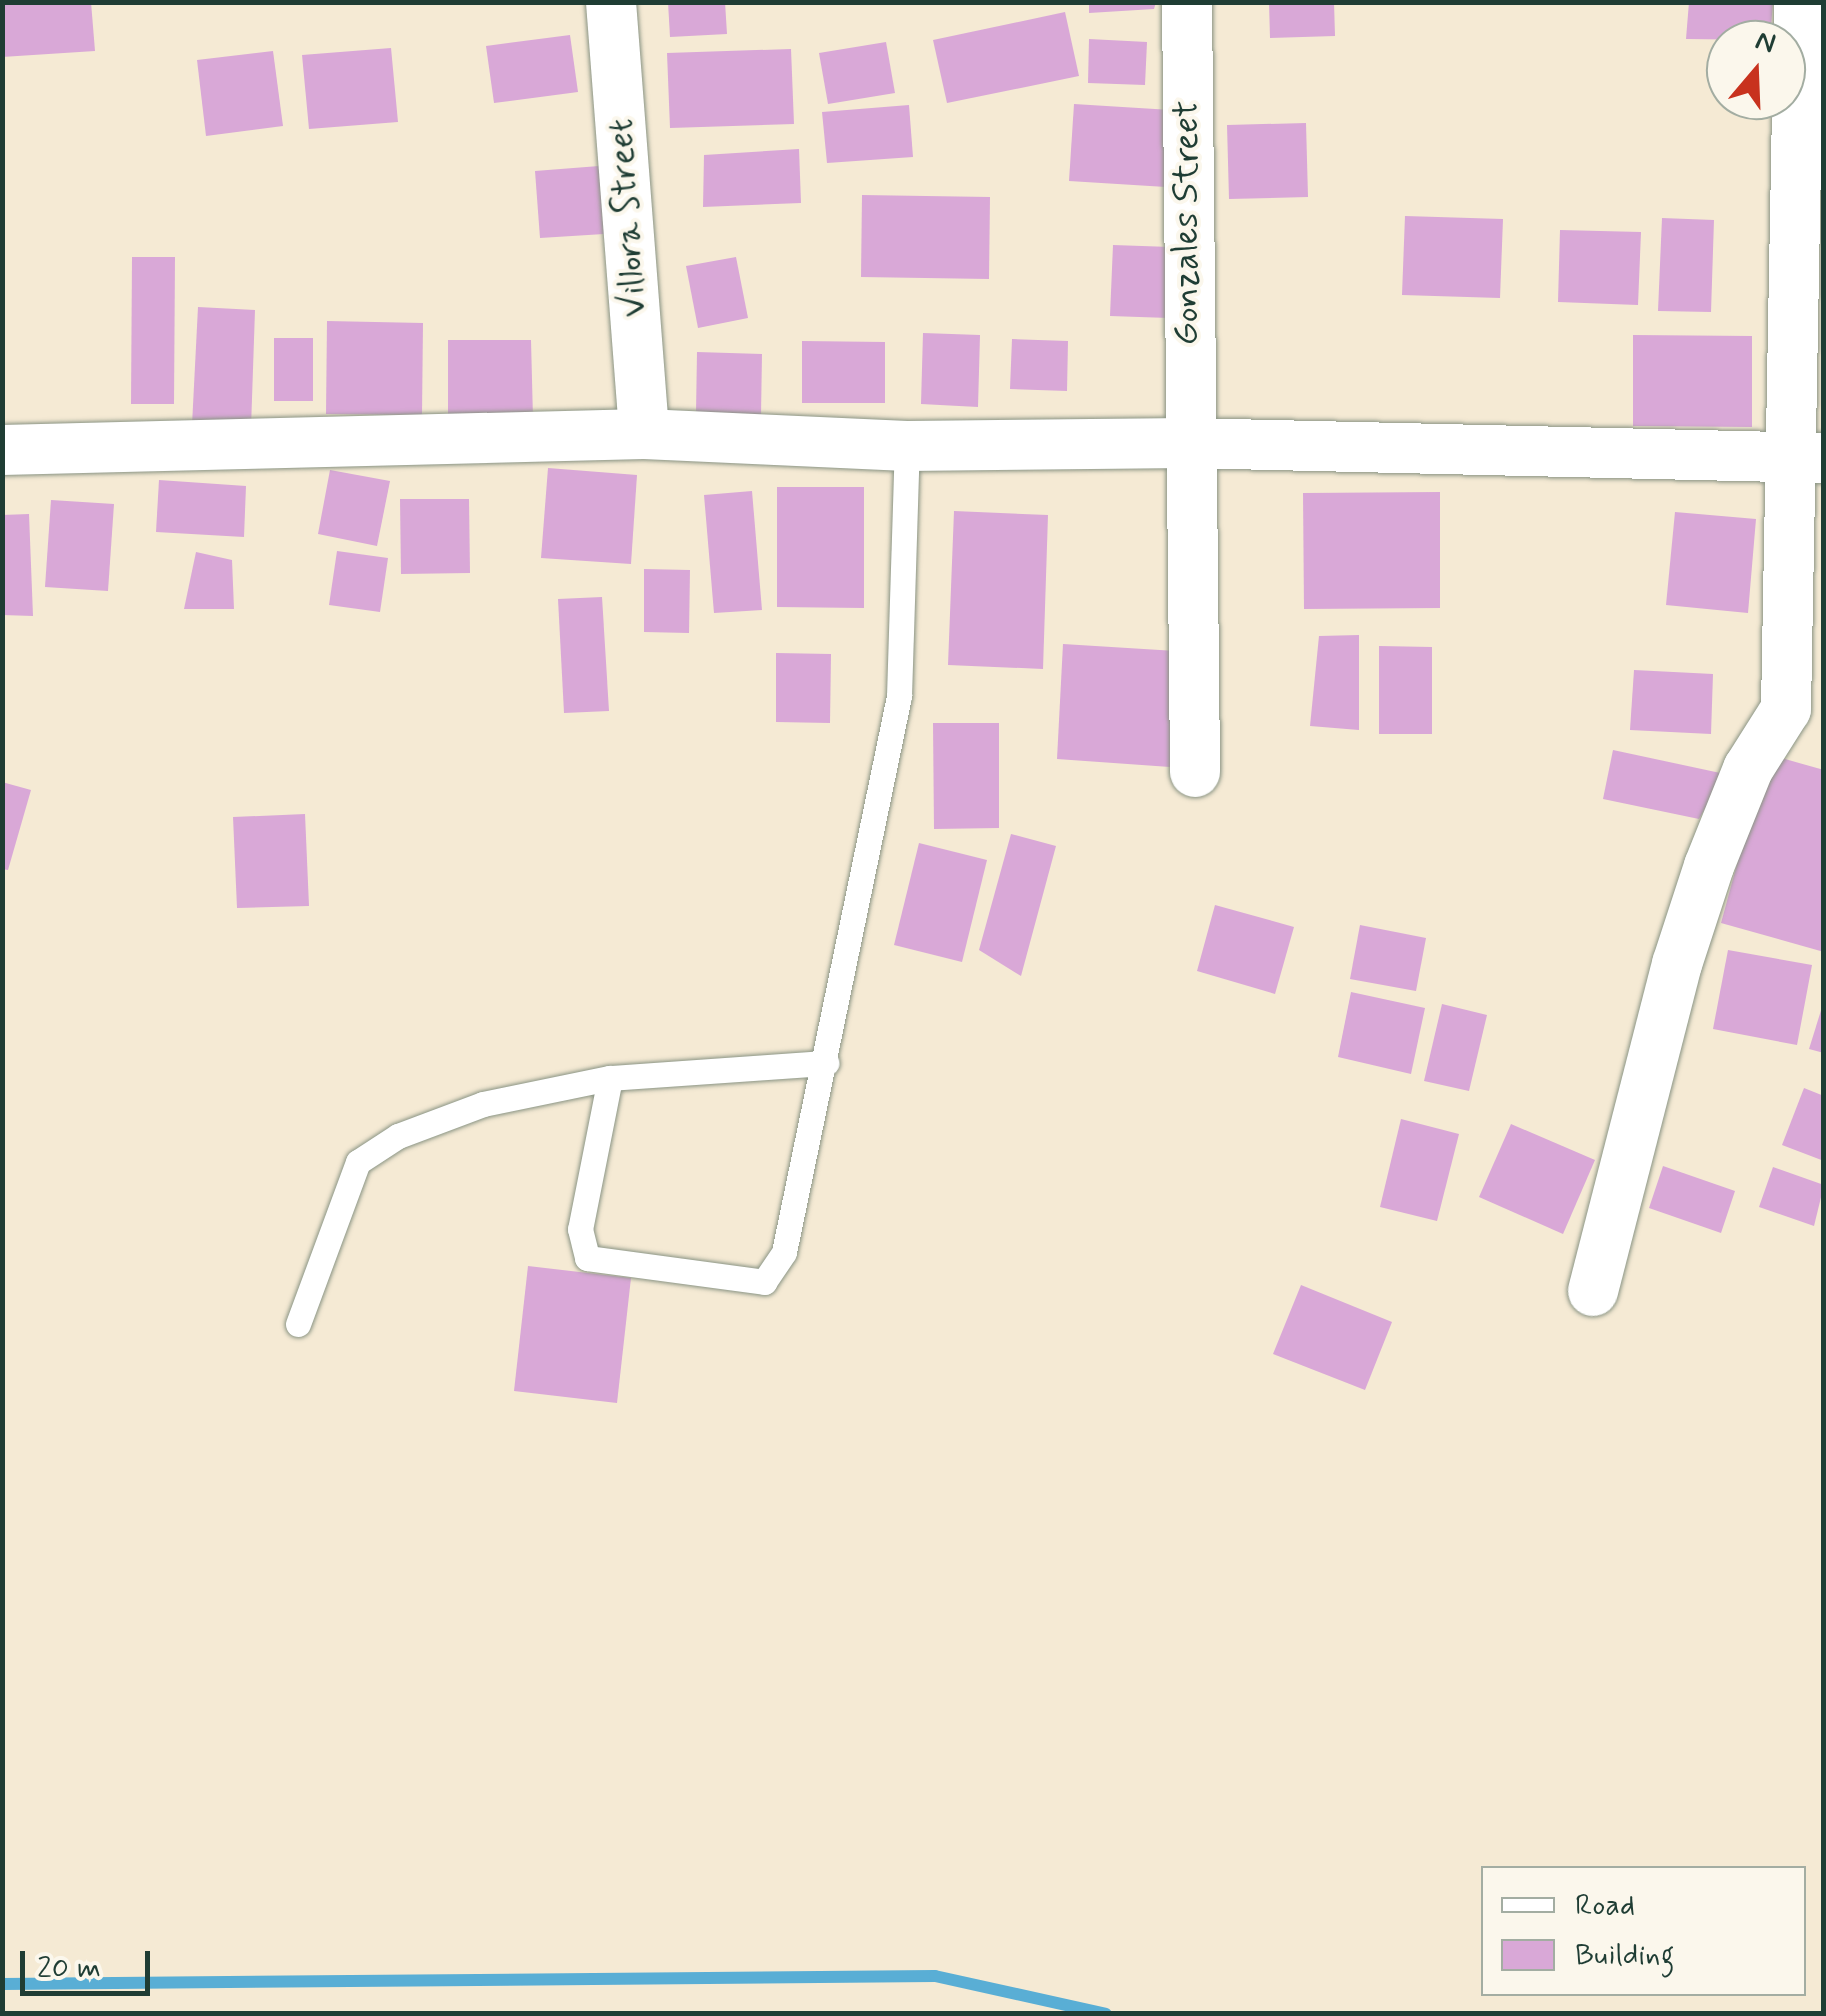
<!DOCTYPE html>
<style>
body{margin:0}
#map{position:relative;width:1826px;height:2016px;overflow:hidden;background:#f5ead4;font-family:Mynerve,sans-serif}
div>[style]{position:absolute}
.stream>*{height:12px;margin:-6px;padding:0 6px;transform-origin:6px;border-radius:6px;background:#59aed5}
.building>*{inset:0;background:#d9a8d7}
.roads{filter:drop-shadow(0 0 2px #8a9484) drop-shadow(0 0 2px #8a9484)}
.lane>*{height:25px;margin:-12.5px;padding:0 12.5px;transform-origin:12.5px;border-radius:12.5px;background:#fff}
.street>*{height:50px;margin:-25px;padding:0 25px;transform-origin:25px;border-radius:25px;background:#fff}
span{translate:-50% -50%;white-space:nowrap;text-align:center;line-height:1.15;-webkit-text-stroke:8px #fbf7ec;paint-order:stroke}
.street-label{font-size:35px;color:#1f3d34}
.frame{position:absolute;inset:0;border:5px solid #1f3d34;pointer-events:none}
.legend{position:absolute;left:1481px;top:1866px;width:325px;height:130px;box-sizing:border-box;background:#fbf7ec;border:2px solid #a3ada2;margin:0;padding:12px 18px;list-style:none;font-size:30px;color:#1f3d34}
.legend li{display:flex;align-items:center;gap:20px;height:50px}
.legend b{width:50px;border:2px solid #a3ada2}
.north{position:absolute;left:1706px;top:20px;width:100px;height:100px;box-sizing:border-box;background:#fbf7ec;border:2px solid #a3ada2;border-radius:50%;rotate:19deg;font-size:28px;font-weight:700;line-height:40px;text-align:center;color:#1f3d34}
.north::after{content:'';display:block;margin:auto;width:35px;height:45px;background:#c8321e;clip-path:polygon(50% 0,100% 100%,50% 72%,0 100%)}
.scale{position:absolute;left:20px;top:1951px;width:130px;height:45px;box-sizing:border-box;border:5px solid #1f3d34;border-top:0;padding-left:12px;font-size:30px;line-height:35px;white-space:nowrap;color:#1f3d34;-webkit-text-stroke:8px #fbf7ec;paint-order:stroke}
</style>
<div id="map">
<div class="stream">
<div style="left:2px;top:1984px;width:933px;rotate:-0.49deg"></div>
<div style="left:935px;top:1976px;width:175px;rotate:12.5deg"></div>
</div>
<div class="building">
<div style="clip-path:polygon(2px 2px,91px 2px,95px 51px,2px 57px)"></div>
<div style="clip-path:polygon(668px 2px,725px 2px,727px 34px,670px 37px)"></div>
<div style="clip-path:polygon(1089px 2px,1156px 2px,1154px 9px,1089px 13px)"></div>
<div style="clip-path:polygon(1269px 2px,1334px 2px,1335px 36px,1270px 38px)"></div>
<div style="clip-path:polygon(1689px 2px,1773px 2px,1770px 40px,1686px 39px)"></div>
<div style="clip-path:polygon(1065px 12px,1079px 76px,947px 103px,933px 40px)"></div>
<div style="clip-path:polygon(570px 35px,578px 92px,494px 103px,486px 46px)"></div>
<div style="clip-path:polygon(1089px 39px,1147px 42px,1145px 85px,1088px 83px)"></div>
<div style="clip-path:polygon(886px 42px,895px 93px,828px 104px,819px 53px)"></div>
<div style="clip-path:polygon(391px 48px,398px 122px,309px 129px,302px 55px)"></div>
<div style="clip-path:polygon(791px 49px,794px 124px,670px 128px,667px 53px)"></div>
<div style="clip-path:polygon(273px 51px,283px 126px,206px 136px,197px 60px)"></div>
<div style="clip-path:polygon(1074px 104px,1171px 110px,1166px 187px,1069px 181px)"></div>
<div style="clip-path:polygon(909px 105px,913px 157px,827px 163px,822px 112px)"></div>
<div style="clip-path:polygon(1306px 123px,1308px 197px,1229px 199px,1227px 125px)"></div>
<div style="clip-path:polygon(799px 149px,801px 203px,703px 207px,704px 155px)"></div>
<div style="clip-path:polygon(599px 166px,604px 234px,540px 238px,535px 171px)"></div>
<div style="clip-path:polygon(862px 195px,990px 197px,989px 279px,861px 277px)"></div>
<div style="clip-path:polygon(1405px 216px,1503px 219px,1500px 298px,1402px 295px)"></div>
<div style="clip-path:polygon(1662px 218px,1714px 220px,1711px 312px,1658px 311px)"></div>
<div style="clip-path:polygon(1560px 230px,1641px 232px,1638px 305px,1558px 302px)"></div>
<div style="clip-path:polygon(1113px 245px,1171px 247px,1169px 318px,1110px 316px)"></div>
<div style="clip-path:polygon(132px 257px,175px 257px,174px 404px,131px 404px)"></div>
<div style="clip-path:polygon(736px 257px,748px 318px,698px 328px,686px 266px)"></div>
<div style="clip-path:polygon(198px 307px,255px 310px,251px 428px,192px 425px)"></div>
<div style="clip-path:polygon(327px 321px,423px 323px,422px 415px,326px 414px)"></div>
<div style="clip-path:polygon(923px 333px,980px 335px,978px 407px,921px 404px)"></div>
<div style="clip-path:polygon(1633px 335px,1752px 336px,1752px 427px,1633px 426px)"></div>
<div style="clip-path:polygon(274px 338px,313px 338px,313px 401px,274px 401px)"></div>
<div style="clip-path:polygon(1012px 339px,1068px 341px,1067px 391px,1010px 389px)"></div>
<div style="clip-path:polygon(448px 340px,531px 340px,533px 419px,448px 419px)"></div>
<div style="clip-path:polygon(802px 341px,885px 342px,885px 403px,802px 403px)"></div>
<div style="clip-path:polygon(697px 352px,762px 354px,761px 415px,696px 413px)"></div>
<div style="clip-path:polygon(548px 468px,637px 475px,631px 564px,541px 558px)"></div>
<div style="clip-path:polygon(330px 470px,390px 481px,377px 546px,318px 534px)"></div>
<div style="clip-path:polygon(159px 480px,246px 486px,244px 537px,156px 532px)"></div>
<div style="clip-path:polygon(777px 487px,864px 487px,864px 608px,777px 607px)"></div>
<div style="clip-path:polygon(752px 491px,762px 610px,714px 613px,704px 495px)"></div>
<div style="clip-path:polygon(1440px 492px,1440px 608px,1304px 609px,1303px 493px)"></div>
<div style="clip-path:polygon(400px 499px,469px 499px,470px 573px,401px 574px)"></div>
<div style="clip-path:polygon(51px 500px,114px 504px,108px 591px,45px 587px)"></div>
<div style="clip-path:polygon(954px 511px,1048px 515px,1043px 669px,948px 665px)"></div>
<div style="clip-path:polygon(1675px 512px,1756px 519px,1748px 613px,1666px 605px)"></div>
<div style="clip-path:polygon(29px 514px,33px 616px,2px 615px,2px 515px)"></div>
<div style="clip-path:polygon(337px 551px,388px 558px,380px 612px,329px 605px)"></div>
<div style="clip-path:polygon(196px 552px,232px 560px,234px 609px,184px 609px)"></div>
<div style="clip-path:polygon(644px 569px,690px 570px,689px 633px,644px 632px)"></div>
<div style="clip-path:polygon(602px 597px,609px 711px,564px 713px,558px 599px)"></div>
<div style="clip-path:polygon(1359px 635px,1359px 730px,1310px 726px,1319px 636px)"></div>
<div style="clip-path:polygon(1063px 644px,1176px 651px,1170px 767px,1057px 759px)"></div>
<div style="clip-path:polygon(1379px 646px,1432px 647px,1432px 734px,1379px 734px)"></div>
<div style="clip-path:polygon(776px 653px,831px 654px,830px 723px,776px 722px)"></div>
<div style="clip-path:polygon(1634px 670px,1713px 674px,1711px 734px,1630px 730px)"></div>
<div style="clip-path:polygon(933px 723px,999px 723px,999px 828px,934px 829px)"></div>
<div style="clip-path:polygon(1613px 750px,1725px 774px,1699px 819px,1603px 799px)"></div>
<div style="clip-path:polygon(1767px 754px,1824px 770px,1824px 952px,1721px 923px)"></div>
<div style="clip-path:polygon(2px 782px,31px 790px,8px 870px,2px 869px)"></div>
<div style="clip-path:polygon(305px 814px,309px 906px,237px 908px,233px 817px)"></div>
<div style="clip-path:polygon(1011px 834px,1056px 846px,1021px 976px,979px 950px)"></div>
<div style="clip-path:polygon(919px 843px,987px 860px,962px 962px,894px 945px)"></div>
<div style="clip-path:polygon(1215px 905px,1294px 927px,1275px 994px,1197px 971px)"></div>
<div style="clip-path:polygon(1360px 925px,1426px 938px,1416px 991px,1350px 979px)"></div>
<div style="clip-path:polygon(1728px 950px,1812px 965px,1797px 1045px,1713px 1029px)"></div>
<div style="clip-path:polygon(1351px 992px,1425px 1008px,1411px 1074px,1338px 1057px)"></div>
<div style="clip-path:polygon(1442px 1004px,1487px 1015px,1469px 1091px,1424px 1081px)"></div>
<div style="clip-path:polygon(1823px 1004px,1824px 1005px,1824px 1053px,1809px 1049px)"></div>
<div style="clip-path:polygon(1804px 1088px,1824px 1096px,1824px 1161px,1782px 1145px)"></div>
<div style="clip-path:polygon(1401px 1119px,1459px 1134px,1437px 1221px,1380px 1207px)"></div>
<div style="clip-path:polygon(1511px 1124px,1595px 1160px,1563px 1234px,1479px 1197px)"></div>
<div style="clip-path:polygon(1663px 1166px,1735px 1191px,1721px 1233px,1649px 1208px)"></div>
<div style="clip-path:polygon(1773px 1167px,1824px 1185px,1814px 1226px,1759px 1207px)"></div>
<div style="clip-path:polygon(528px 1266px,631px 1278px,617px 1403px,514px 1391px)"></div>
<div style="clip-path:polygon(1301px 1285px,1392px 1322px,1365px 1390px,1273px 1354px)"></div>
</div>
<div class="roads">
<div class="lane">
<div style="left:610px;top:1078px;width:154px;rotate:101.2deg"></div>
<div style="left:580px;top:1229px;width:30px;rotate:76deg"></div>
<div style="left:587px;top:1258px;width:179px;rotate:7.7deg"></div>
<div style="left:764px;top:1282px;width:36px;rotate:-56deg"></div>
<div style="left:784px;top:1252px;width:568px;rotate:-78.31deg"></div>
<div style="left:899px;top:696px;width:250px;rotate:-88.2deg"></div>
<div style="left:298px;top:1324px;width:173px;rotate:-69.7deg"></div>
<div style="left:358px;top:1162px;width:48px;rotate:-33deg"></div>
<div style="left:398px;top:1136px;width:91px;rotate:-20.6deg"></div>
<div style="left:483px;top:1104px;width:130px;rotate:-11.6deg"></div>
<div style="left:610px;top:1078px;width:217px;rotate:-4deg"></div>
</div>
<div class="street">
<div style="left:611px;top:2px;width:433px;rotate:85.6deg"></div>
<div style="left:1187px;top:2px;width:770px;rotate:89.4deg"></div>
<div style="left:2px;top:450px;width:642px;rotate:-1.43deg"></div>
<div style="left:644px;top:434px;width:263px;rotate:2.6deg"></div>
<div style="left:907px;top:446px;width:280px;rotate:-0.6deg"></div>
<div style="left:1187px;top:443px;width:637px;rotate:1.35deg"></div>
<div style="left:1593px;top:1291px;width:338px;rotate:-75.6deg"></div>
<div style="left:1677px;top:964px;width:103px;rotate:-71.9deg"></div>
<div style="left:1709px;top:866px;width:105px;rotate:-68.1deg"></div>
<div style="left:1748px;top:769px;width:71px;rotate:-57.7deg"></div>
<div style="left:1786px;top:709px;width:707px;rotate:-88.95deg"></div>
</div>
</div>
<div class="street-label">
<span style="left:628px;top:218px;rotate:-94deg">Villora Street</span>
<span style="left:1187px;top:223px;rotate:-90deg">Gonzales Street</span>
</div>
<div class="frame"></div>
<ul class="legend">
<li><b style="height:12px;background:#fff"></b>Road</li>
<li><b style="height:28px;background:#d9a8d7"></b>Building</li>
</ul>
<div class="north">N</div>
<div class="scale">20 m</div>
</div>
